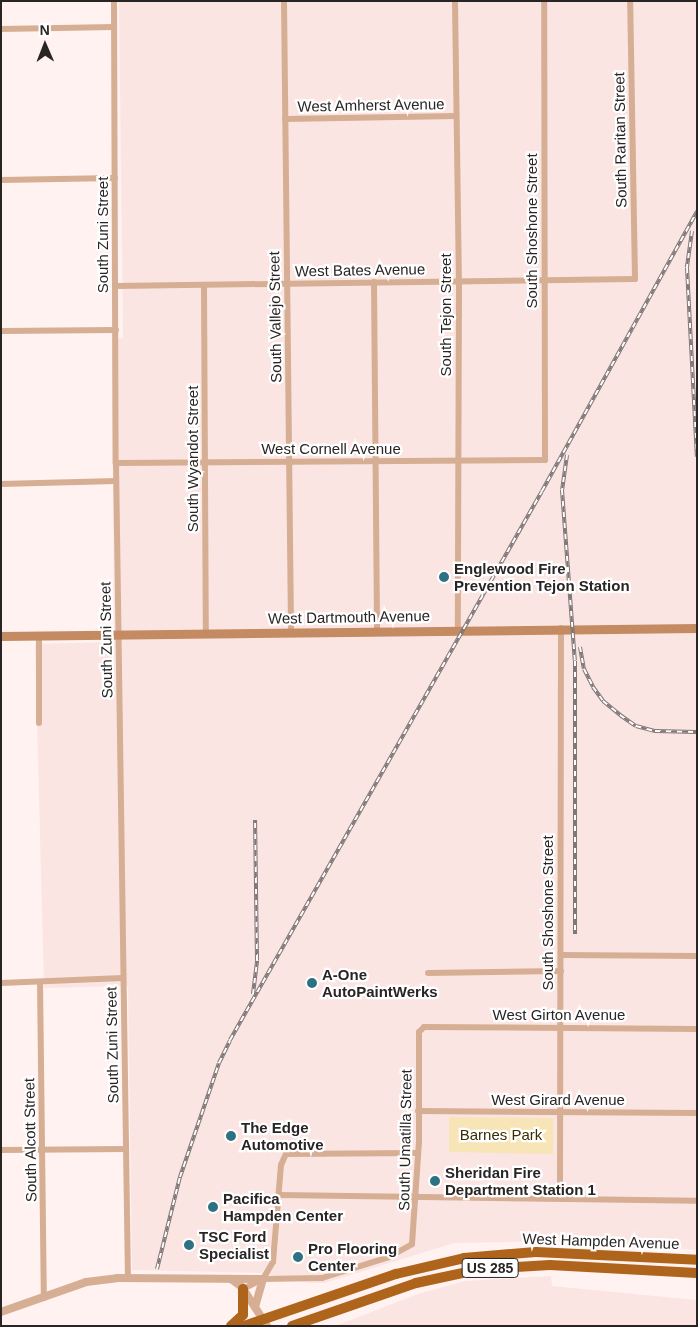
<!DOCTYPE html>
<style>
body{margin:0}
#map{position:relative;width:698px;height:1327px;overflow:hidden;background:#fff2f1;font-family:Helvetica,sans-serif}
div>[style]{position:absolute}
.built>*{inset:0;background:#fbe5e3}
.green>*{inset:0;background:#f7e5b7}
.minor>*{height:6px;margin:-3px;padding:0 3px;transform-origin:3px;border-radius:3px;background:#d6ae93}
.tertiary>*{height:8px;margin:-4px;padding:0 4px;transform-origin:4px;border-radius:4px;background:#d6ae93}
.secondary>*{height:9px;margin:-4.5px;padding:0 4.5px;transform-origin:4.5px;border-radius:4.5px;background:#c48a61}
.trunk>*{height:10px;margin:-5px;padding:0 5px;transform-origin:5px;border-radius:5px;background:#af641c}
.rail>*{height:4px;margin-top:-2px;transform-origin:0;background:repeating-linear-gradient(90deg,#fff 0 5.5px,#807777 0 11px);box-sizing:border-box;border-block:1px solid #807777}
.dots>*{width:14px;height:14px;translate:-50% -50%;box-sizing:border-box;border:2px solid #fff;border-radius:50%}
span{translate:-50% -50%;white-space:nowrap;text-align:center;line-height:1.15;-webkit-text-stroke:4.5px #fff;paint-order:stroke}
.shield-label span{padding:1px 4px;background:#fff;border:1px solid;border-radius:4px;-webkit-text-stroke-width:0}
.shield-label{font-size:14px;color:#2a2525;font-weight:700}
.street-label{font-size:15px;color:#2a2525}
.poi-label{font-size:15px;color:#2a2525;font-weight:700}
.left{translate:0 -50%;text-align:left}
.park-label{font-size:15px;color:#3b2d01}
.frame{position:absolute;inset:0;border:2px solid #2a2525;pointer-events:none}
.north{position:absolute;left:20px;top:20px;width:50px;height:50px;-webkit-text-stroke:4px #fff;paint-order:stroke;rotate:359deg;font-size:14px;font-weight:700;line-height:20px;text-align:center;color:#2a2525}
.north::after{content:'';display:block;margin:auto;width:18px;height:22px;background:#2a2525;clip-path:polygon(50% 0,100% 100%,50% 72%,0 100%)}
</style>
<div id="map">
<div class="built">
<div style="clip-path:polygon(119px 1px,697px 1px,697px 1250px,554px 1241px,454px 1243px,325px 1283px,310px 1283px,262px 1273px,132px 1270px,128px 986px,44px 988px,35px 644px,114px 642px,112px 339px,123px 338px)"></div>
<div style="clip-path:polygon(551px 1276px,552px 1286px,697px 1300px,697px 1326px,335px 1326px,418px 1294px,465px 1281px)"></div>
</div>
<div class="green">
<div style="clip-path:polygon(449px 1117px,553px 1118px,553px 1154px,449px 1152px)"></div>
</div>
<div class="minor">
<div style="left:114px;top:1px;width:462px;rotate:89.8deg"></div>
<div style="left:116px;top:463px;width:815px;rotate:89.16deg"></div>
<div style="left:284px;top:1px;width:630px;rotate:89.36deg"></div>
<div style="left:455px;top:1px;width:280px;rotate:89.2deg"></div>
<div style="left:459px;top:281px;width:348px;rotate:90.2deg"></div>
<div style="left:1px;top:29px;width:113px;rotate:-1deg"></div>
<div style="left:285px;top:119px;width:171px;rotate:-1deg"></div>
<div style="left:1px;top:180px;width:114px;rotate:-1deg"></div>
<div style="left:374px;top:282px;width:348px;rotate:89.5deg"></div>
<div style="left:204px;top:285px;width:348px;rotate:89.7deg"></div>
<div style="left:116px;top:286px;width:519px;rotate:-0.77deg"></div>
<div style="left:635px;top:279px;width:278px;rotate:-91deg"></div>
<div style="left:1px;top:331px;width:115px;rotate:-0.5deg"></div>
<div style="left:116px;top:463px;width:429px;rotate:-0.4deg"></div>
<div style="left:545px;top:460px;width:459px;rotate:-90.1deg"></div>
<div style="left:1px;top:484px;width:115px;rotate:-1.5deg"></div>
<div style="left:39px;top:636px;width:87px;rotate:90deg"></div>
<div style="left:561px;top:955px;width:136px;rotate:0.4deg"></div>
<div style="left:428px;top:973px;width:133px;rotate:-0.9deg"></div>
<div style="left:40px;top:982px;width:316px;rotate:89.3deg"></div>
<div style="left:1px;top:983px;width:122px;rotate:-2.3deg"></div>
<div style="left:418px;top:1111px;width:279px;rotate:0.4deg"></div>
<div style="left:1px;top:1150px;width:125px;rotate:-0.5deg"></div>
<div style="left:279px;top:1195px;width:418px;rotate:0.8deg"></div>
<div style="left:560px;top:1198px;width:570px;rotate:-89.9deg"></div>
<div style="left:263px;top:1279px;width:20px;rotate:-60deg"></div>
<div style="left:273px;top:1262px;width:97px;rotate:-85.3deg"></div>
<div style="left:281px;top:1165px;width:12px;rotate:-66deg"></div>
<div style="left:286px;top:1154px;width:132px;rotate:-0.4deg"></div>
<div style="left:243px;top:1289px;width:22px;rotate:-27deg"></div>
<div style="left:263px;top:1279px;width:59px;rotate:-1deg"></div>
<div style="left:322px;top:1278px;width:70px;rotate:-17.4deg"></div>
<div style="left:389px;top:1257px;width:26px;rotate:-29deg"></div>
<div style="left:412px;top:1244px;width:102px;rotate:-86.1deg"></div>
<div style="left:419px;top:1142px;width:110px;rotate:-90deg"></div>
<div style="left:419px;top:1032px;width:7px;rotate:-45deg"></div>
<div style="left:424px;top:1027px;width:273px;rotate:0.4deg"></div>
</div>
<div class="tertiary">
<div style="left:231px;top:1279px;width:14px;rotate:36deg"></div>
<div style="left:242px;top:1287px;width:46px;rotate:57.3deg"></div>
<div style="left:1px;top:1312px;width:90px;rotate:-19.4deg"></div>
<div style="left:86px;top:1282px;width:31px;rotate:-7deg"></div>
<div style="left:117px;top:1278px;width:146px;rotate:0.4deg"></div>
<div style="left:263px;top:1279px;width:29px;rotate:106deg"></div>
</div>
<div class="secondary">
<div style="left:1px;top:636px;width:696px;rotate:-0.66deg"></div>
</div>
<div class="trunk">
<div style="left:231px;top:1326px;width:16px;rotate:-43deg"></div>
<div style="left:243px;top:1315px;width:26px;rotate:-90deg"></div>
<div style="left:244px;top:1326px;width:161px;rotate:-18.9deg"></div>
<div style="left:396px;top:1274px;width:70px;rotate:-13.2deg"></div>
<div style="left:464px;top:1258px;width:72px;rotate:-4.8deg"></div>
<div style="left:536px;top:1252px;width:161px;rotate:2.8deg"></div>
<div style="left:292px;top:1326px;width:131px;rotate:-19.1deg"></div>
<div style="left:416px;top:1283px;width:66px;rotate:-12.2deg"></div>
<div style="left:481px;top:1269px;width:69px;rotate:-3.3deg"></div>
<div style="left:550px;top:1265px;width:147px;rotate:3.1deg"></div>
</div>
<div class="rail">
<div style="left:692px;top:231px;width:37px;rotate:98deg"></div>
<div style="left:687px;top:268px;width:189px;rotate:87deg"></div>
<div style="left:567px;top:455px;width:35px;rotate:98deg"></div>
<div style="left:562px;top:490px;width:171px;rotate:85.7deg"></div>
<div style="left:575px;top:661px;width:273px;rotate:90deg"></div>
<div style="left:580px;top:647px;width:22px;rotate:80deg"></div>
<div style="left:584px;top:669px;width:20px;rotate:63deg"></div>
<div style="left:593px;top:687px;width:17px;rotate:54deg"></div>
<div style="left:603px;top:701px;width:22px;rotate:39deg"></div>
<div style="left:620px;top:715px;width:19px;rotate:35deg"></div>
<div style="left:636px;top:726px;width:20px;rotate:15deg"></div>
<div style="left:655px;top:731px;width:42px;rotate:1.4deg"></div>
<div style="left:253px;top:994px;width:34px;rotate:-83deg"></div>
<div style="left:257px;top:960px;width:140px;rotate:-90.8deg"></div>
<div style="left:157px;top:1269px;width:95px;rotate:-76deg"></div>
<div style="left:180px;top:1177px;width:120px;rotate:-71.1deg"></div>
<div style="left:219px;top:1063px;width:25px;rotate:-64deg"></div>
<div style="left:230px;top:1040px;width:631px;rotate:-60.39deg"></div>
<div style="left:542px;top:491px;width:320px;rotate:-61deg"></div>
</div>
<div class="dots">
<div style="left:444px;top:577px;background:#2e7183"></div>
<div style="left:312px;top:983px;background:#2e7183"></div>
<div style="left:231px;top:1136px;background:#2e7183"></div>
<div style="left:435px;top:1181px;background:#2e7183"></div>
<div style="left:213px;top:1207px;background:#2e7183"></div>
<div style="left:189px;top:1245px;background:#2e7183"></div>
<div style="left:298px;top:1257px;background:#2e7183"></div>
</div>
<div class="shield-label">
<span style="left:490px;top:1268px">US 285</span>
</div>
<div class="street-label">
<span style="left:371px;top:105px;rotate:-1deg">West Amherst Avenue</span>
<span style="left:620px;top:140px;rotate:-91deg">South Raritan Street</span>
<span style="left:532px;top:231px;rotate:-90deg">South Shoshone Street</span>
<span style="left:103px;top:235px;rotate:-90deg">South Zuni Street</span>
<span style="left:360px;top:270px;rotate:-1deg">West Bates Avenue</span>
<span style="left:446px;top:315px;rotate:-90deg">South Tejon Street</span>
<span style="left:275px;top:317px;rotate:-91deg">South Vallejo Street</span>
<span style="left:331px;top:449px">West Cornell Avenue</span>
<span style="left:193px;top:459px;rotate:-90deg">South Wyandot Street</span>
<span style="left:349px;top:617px;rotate:-1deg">West Dartmouth Avenue</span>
<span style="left:106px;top:640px;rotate:-91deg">South Zuni Street</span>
<span style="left:548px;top:913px;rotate:-90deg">South Shoshone Street</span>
<span style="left:559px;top:1015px">West Girton Avenue</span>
<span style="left:112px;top:1045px;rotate:-91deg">South Zuni Street</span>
<span style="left:558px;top:1100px">West Girard Avenue</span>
<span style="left:30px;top:1140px;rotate:-91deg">South Alcott Street</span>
<span style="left:405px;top:1140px;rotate:-89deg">South Umatilla Street</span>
<span style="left:601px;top:1241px;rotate:2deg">West Hampden Avenue</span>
</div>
<div class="poi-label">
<span class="left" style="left:454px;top:577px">Englewood Fire<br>Prevention Tejon Station</span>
<span class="left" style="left:322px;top:983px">A-One<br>AutoPaintWerks</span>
<span class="left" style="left:241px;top:1136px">The Edge<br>Automotive</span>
<span class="left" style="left:445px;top:1181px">Sheridan Fire<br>Department Station 1</span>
<span class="left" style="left:223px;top:1207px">Pacifica<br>Hampden Center</span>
<span class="left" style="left:199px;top:1245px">TSC Ford<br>Specialist</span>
<span class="left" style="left:308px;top:1257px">Pro Flooring<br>Center</span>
</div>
<div class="park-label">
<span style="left:501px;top:1135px">Barnes Park</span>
</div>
<div class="frame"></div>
<div class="north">N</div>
</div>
